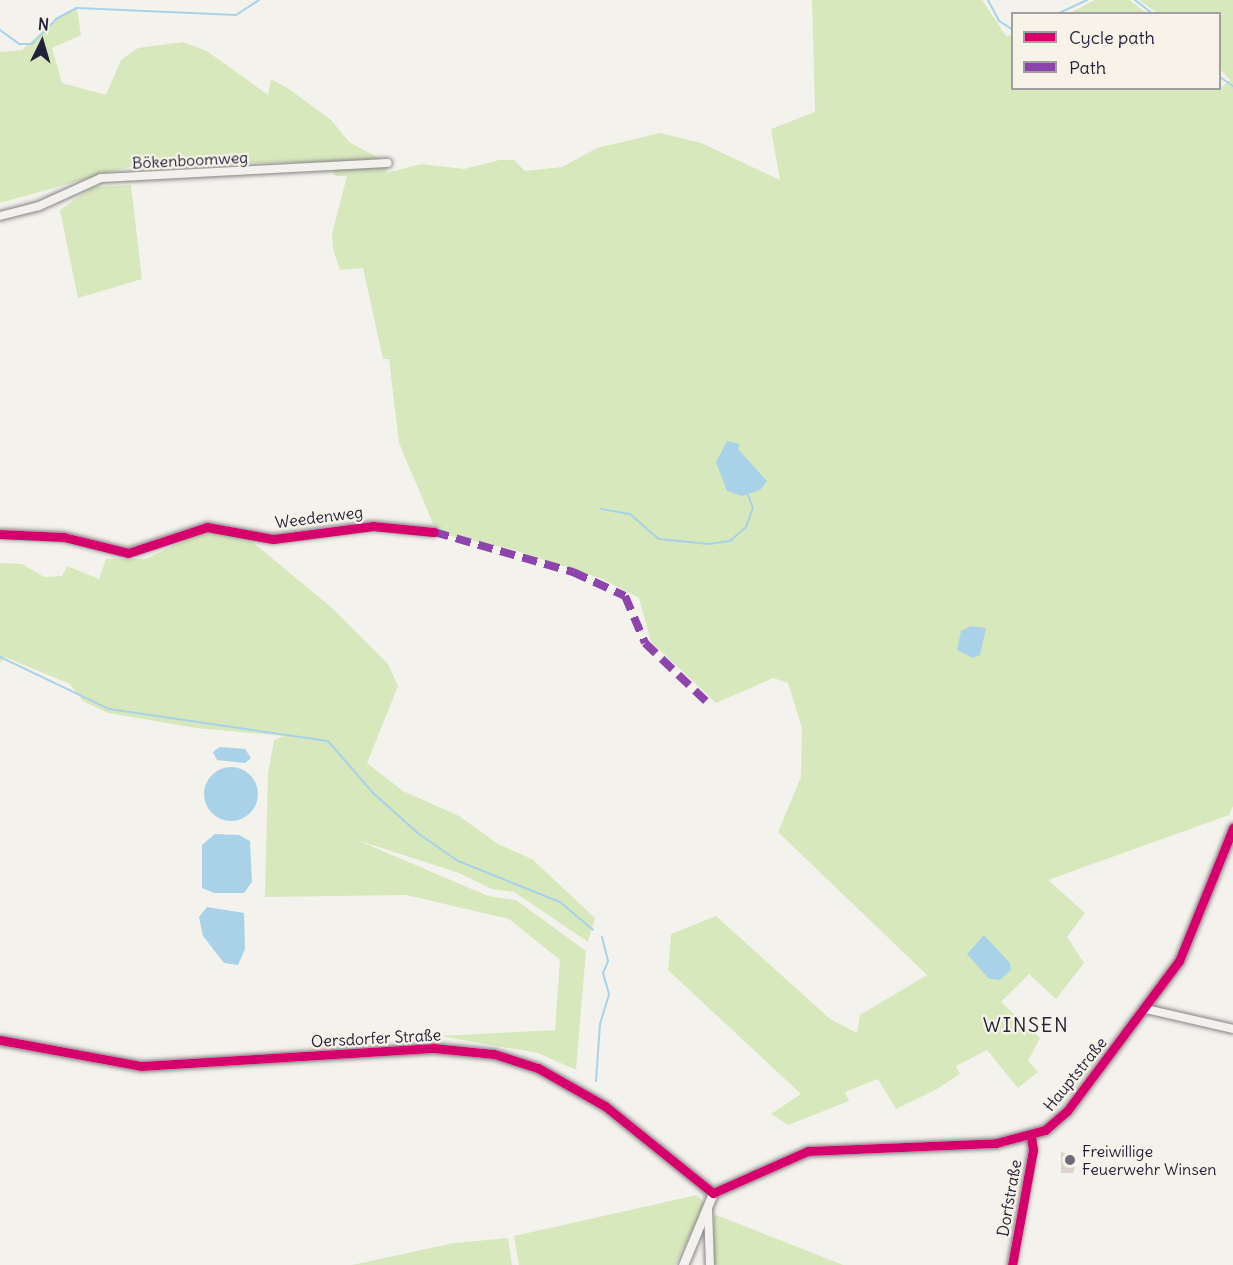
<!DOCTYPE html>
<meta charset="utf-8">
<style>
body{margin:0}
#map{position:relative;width:1233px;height:1265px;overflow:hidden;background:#f4f2ec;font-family:Delius,sans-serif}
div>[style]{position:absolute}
.green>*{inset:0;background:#d8e8bd}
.water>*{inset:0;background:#a9d2e9}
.round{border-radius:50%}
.stream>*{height:2px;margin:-1px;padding:0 1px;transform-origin:1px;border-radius:1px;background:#a9d2e9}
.building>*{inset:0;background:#dbd3c9}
.roads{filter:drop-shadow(0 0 2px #858486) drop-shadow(0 0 2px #858486)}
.minor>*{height:8px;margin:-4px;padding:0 4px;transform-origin:4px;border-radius:4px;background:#f2f1ed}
.tertiary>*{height:9px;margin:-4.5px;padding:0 4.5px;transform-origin:4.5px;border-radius:4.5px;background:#f2f1ed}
.quiet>*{height:8px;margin-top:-4px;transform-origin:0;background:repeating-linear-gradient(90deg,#8e44ad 0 15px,transparent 0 23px)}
.cycleway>*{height:9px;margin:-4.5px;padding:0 4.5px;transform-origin:4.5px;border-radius:4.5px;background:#d6006c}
.dots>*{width:16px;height:16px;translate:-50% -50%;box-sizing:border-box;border:3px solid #f7f3e8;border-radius:50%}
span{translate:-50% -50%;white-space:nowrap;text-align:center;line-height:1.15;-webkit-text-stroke:4.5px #f7f3e8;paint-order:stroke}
.street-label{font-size:16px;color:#22223b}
.poi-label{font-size:16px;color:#22223b}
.left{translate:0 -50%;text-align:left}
.quarter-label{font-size:20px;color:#22223b;letter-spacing:1.5px}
.legend{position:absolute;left:1011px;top:12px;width:210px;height:78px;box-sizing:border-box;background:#f7f3e8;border:2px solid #a29fa3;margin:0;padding:8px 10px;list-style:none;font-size:18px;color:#22223b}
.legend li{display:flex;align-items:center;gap:12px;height:30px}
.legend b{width:30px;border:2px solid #a29fa3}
.north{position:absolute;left:12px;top:12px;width:60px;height:60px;-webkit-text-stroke:4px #f7f3e8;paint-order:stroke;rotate:5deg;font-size:16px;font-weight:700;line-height:24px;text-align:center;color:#22223b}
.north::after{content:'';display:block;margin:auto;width:21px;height:27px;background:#22223b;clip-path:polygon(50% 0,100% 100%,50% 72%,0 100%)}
</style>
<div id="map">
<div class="green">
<div style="clip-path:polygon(812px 0,982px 0,1006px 36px,1012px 35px,1012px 88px,1220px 88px,1230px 80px,1220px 69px,1220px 14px,1157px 13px,1139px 0,1233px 0,1233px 806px,1229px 815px,1048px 880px,1085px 913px,1067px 937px,1084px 963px,1056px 999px,1029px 974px,1001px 1002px,1040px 1038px,1028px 1061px,1038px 1072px,1018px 1088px,987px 1050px,956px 1066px,960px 1074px,937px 1089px,896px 1109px,878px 1079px,845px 1092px,849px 1101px,788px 1125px,771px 1114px,801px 1094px,668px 970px,671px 934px,716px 916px,830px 1019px,857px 1033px,860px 1015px,927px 975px,778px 832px,801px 777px,802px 728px,788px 683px,773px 678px,716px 703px,651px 642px,639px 598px,602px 579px,511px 549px,437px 533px,399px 443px,389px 359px,383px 359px,363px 268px,340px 270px,333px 249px,332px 234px,347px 176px,335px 176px,329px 162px,139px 164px,0 203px,0 52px,22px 50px,56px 19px,77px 8px,81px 35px,52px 48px,62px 83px,106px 95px,121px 60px,138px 48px,183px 42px,207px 51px,268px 95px,271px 79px,289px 89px,331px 120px,349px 142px,388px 163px,386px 173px,421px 164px,464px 169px,499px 160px,514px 160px,525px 171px,562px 167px,597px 148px,660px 133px,701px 143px,780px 180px,771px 129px,815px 112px)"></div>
<div style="clip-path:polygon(1095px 0,1129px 0,1147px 13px,1070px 13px)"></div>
<div style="clip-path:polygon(131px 185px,142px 279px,78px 298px,60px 210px,93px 187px)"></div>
<div style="clip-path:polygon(208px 529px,249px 539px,332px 608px,388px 664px,398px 686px,367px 763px,403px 791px,459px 816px,498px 844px,532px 859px,595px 918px,588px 942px,514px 892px,492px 889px,459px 873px,357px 840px,488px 896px,516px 900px,586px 951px,576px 1070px,538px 1053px,440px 1036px,555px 1030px,560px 960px,509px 919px,406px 895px,265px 897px,268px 773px,274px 740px,284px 736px,196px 728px,108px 713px,83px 701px,70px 684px,5px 657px,0 663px,0 563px,22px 564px,44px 577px,62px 576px,67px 566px,99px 579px,106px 559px,146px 559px)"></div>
<div style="clip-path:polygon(697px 1195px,705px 1204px,675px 1265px,519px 1265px,514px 1236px)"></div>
<div style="clip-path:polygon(714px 1215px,724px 1218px,843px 1265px,714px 1265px)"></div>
<div style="clip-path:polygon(508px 1238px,512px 1265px,352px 1265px,454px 1243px)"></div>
</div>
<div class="water">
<div style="clip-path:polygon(727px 441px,740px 444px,738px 449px,767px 481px,760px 490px,742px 496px,727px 491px,716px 462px)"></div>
<div style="clip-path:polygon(971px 626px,986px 628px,980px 655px,973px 658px,957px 650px,961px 631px)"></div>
<div style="clip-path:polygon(220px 747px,245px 749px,251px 758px,245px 763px,217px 760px,213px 752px)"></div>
<div class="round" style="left:204px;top:767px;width:54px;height:54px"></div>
<div style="clip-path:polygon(215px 834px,239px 835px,250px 841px,252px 882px,244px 893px,214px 893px,202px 888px,202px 845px)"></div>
<div style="clip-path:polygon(207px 907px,244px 913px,245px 949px,238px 965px,224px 963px,203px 936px,199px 917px)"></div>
<div style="clip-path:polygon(984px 935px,1010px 963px,1011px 970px,1000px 980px,989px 979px,967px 954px)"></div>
</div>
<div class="stream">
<div style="left:988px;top:0;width:24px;rotate:62deg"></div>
<div style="left:999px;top:21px;width:15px;rotate:32deg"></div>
<div style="left:1135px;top:0;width:23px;rotate:38deg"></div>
<div style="left:1057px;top:14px;width:33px;rotate:-25deg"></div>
<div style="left:0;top:30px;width:24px;rotate:36deg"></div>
<div style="left:19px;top:44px;width:13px"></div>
<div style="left:32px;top:44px;width:35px;rotate:-46deg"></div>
<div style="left:56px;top:19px;width:24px;rotate:-28deg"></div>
<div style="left:77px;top:8px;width:159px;rotate:2.5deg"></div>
<div style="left:236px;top:15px;width:27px;rotate:-33deg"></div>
<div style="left:1220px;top:77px;width:16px;rotate:35deg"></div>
<div style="left:601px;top:509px;width:29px;rotate:10deg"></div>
<div style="left:630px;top:514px;width:38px;rotate:41deg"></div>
<div style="left:659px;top:539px;width:50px;rotate:5.7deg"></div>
<div style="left:709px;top:544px;width:21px;rotate:-8deg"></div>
<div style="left:730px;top:541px;width:21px;rotate:-41deg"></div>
<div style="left:746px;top:527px;width:20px;rotate:-70deg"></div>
<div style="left:753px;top:508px;width:14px;rotate:-111deg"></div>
<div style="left:0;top:657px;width:121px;rotate:25.5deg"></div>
<div style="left:109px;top:709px;width:221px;rotate:8.3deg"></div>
<div style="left:328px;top:741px;width:69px;rotate:49.1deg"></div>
<div style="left:373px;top:793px;width:62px;rotate:41.7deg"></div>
<div style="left:419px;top:834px;width:47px;rotate:34.7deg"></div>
<div style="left:458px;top:861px;width:110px;rotate:21.9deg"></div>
<div style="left:560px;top:902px;width:43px;rotate:40.3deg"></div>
<div style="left:596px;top:1081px;width:57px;rotate:-86deg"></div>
<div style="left:600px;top:1024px;width:31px;rotate:-73deg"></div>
<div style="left:609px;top:994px;width:22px;rotate:-106deg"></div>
<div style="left:603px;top:973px;width:13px;rotate:-67deg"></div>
<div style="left:608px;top:961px;width:25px;rotate:-104deg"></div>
</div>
<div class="building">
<div style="clip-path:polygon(1061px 1152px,1078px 1157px,1073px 1173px,1061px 1173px)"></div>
</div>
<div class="roads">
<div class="minor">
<div style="left:0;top:216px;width:40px;rotate:-14.4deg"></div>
<div style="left:39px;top:206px;width:68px;rotate:-24.3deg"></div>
<div style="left:101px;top:178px;width:287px;rotate:-3deg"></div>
<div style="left:0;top:534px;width:64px;rotate:2.7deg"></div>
<div style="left:64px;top:537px;width:66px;rotate:14deg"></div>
<div style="left:128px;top:553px;width:83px;rotate:-18.2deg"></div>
<div style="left:207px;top:527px;width:67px;rotate:10.3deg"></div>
<div style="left:273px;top:539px;width:101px;rotate:-7.4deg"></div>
<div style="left:373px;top:526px;width:61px;rotate:5.6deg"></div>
<div style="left:1146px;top:1009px;width:89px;rotate:12.9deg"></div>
<div style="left:708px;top:1209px;width:56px;rotate:88deg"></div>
<div style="left:1012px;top:1265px;width:117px;rotate:-79.7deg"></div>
<div style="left:1033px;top:1150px;width:13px;rotate:-99deg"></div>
</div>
<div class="tertiary">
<div style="left:0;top:1040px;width:143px;rotate:10.4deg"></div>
<div style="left:141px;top:1066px;width:293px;rotate:-3.5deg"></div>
<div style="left:433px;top:1048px;width:61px;rotate:5.6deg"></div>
<div style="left:494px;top:1054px;width:46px;rotate:17.7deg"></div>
<div style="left:538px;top:1068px;width:77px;rotate:29.6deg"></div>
<div style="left:605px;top:1106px;width:139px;rotate:38.9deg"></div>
<div style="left:713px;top:1193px;width:104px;rotate:-23.9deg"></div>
<div style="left:808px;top:1151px;width:188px;rotate:-2.4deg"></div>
<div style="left:996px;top:1143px;width:51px;rotate:-14.9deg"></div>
<div style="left:1045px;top:1130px;width:29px;rotate:-41deg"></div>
<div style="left:1067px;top:1111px;width:187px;rotate:-53.3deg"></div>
<div style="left:1179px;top:961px;width:144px;rotate:-67.9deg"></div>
<div style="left:683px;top:1265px;width:78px;rotate:-67.4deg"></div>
</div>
</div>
<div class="quiet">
<div style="left:434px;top:532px;width:145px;rotate:16.1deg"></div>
<div style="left:573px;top:572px;width:57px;rotate:24.8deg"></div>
<div style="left:625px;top:596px;width:51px;rotate:66.9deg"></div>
<div style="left:645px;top:643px;width:86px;rotate:43.6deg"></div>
</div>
<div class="cycleway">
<div style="left:0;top:534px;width:64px;rotate:2.7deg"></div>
<div style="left:64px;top:537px;width:66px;rotate:14deg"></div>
<div style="left:128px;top:553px;width:83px;rotate:-18.2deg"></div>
<div style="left:207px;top:527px;width:67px;rotate:10.3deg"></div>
<div style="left:273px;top:539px;width:101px;rotate:-7.4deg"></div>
<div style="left:373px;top:526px;width:61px;rotate:5.6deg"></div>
<div style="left:0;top:1040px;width:143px;rotate:10.4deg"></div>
<div style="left:141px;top:1066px;width:293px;rotate:-3.5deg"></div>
<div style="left:433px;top:1048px;width:61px;rotate:5.6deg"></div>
<div style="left:494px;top:1054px;width:46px;rotate:17.7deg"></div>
<div style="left:538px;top:1068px;width:77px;rotate:29.6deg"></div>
<div style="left:605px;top:1106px;width:139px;rotate:38.9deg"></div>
<div style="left:713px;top:1193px;width:104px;rotate:-23.9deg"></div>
<div style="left:808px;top:1151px;width:188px;rotate:-2.4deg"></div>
<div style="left:996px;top:1143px;width:51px;rotate:-14.9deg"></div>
<div style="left:1045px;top:1130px;width:29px;rotate:-41deg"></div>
<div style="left:1067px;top:1111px;width:187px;rotate:-53.3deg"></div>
<div style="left:1179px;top:961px;width:144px;rotate:-67.9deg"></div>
<div style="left:1012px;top:1265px;width:117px;rotate:-79.7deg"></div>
<div style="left:1033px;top:1150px;width:13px;rotate:-99deg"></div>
</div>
<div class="dots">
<div style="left:1070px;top:1160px;background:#6c6b79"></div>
</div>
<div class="street-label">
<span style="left:190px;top:160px;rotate:-3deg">Bökenboomweg</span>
<span style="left:319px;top:517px;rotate:-7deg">Weedenweg</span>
<span style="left:376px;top:1038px;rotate:-3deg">Oersdorfer Straße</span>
<span style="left:1075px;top:1074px;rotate:-51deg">Hauptstraße</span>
<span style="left:1009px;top:1198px;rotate:-80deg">Dorfstraße</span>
</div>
<div class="poi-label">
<span class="left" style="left:1082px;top:1160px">Freiwillige<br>Feuerwehr Winsen</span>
</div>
<div class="quarter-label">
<span style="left:1026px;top:1024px">WINSEN</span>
</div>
<ul class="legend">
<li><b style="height:8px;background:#d6006c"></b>Cycle path</li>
<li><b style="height:8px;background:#8e44ad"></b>Path</li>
</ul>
<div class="north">N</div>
</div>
